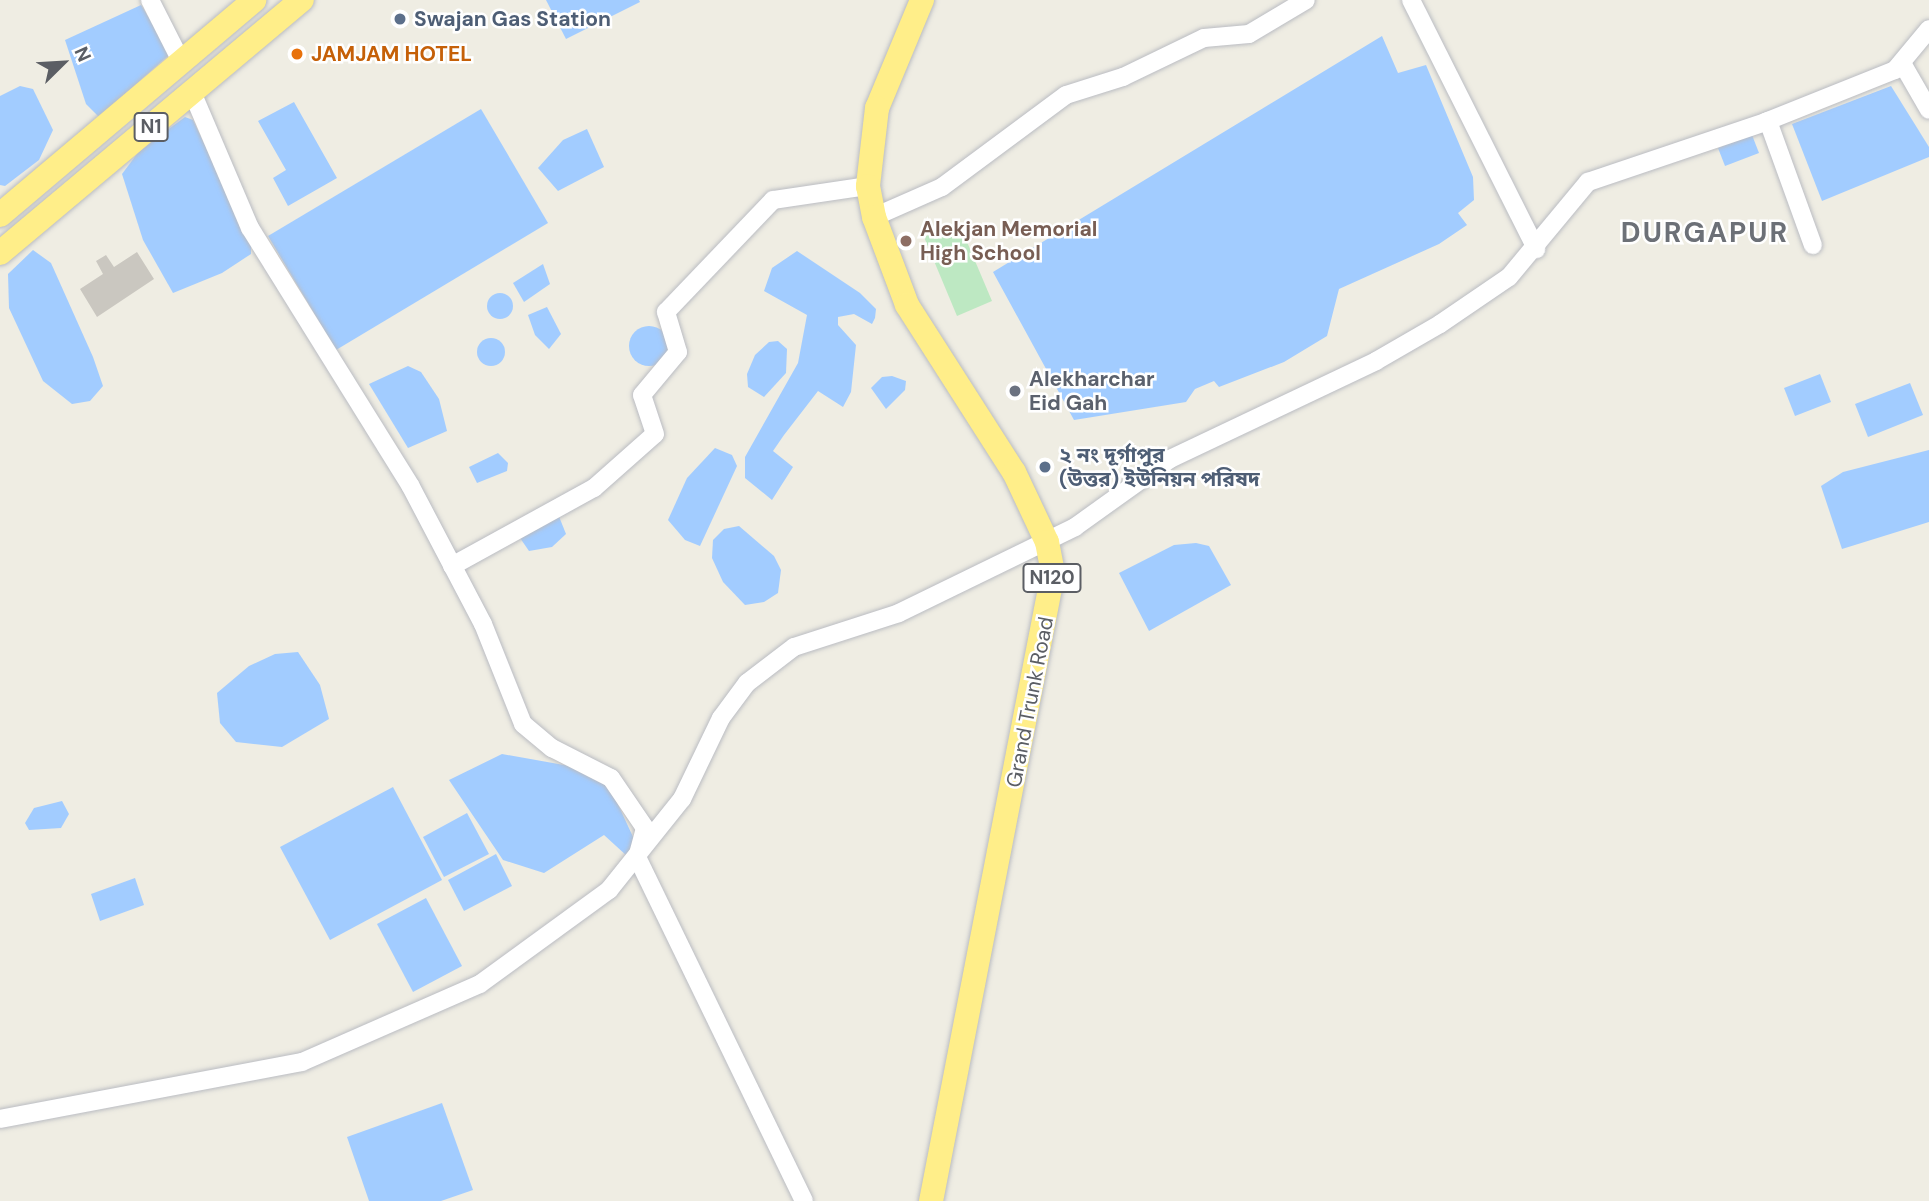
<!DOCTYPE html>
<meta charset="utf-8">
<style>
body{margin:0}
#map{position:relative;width:1929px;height:1201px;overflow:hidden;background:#efede3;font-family:"DM Sans","Noto Sans Bengali",sans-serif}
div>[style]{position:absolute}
.green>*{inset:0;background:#bde8c2}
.water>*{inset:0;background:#a2ccff}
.round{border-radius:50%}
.building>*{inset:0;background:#cac7c0}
.roads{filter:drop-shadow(0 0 2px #babcc2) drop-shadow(0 0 2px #babcc2)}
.minor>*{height:18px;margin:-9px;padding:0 9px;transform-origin:9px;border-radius:9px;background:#fff}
.highway>*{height:24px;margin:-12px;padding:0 12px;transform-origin:12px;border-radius:12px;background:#ffee89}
.dots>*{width:19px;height:19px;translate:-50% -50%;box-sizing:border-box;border:4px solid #fff;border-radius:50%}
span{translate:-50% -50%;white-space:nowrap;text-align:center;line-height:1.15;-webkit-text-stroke:5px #fff;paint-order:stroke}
.shield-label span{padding:2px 5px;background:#fff;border:2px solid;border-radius:5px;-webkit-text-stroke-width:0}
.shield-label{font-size:19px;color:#5b5e64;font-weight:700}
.service-label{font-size:21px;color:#4e5e75;font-weight:700}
.left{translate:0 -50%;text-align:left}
.food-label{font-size:21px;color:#c56008;font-weight:700}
.education-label{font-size:21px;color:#785e54;font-weight:700}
.worship-label{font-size:21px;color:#5b616d;font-weight:700}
.street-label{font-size:21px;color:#5b5e64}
.district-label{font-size:28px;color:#6c7077;font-weight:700;letter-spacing:2px}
.north{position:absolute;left:28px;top:28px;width:70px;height:70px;-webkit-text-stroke:5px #fff;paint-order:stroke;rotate:66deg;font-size:19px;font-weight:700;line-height:28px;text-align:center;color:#5b5e64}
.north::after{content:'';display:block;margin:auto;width:24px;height:32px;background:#5b5e64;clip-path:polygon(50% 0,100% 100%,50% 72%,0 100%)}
</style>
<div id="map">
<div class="green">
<div style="clip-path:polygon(959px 223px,992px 301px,957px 316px,924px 237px)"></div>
</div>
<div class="water">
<div style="clip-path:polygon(546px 0,639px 0,640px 2px,566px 39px)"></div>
<div style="clip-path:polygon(141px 5px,171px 53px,99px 117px,86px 104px,65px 40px)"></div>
<div style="clip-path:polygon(1382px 36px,1398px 73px,1426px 65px,1473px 177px,1474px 200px,1458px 213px,1467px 225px,1439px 244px,1339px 289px,1327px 336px,1284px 362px,1219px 387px,1214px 381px,1195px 389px,1186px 402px,1074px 420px,993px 272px)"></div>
<div style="clip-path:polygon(20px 86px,33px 89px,53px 130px,39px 160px,5px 186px,0 185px,0 96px)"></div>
<div style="clip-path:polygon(1891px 86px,1929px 147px,1929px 157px,1822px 201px,1792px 124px)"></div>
<div style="clip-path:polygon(294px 102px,337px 178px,288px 206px,273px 178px,286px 170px,258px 121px)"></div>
<div style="clip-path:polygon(481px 109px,548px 223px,336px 350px,268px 236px)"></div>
<div style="clip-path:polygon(185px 117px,193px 120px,251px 243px,251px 254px,222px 273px,173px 293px,143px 240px,122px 174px,140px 150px)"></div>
<div style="clip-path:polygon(587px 129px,604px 167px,558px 191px,538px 168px,563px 140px)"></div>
<div style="clip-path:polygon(1752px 135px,1759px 153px,1725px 166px,1718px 148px)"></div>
<div style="clip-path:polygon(33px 250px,51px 263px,93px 357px,103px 386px,90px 401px,72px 404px,43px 381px,9px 308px,8px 274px)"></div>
<div style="clip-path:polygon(797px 251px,860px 293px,876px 309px,875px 318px,872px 324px,854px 314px,838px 317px,838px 325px,856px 345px,851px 392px,843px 407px,818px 391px,784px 435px,773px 451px,793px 467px,772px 500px,745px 478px,745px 457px,798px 363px,807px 315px,764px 291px,772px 268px)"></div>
<div style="clip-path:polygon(543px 264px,550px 284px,524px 302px,513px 283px)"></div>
<div class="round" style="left:487px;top:293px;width:26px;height:26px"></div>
<div style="clip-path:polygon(547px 307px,561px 334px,549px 349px,535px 335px,528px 315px)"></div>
<div class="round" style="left:629px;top:326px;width:40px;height:40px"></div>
<div class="round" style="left:477px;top:338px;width:28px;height:28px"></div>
<div style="clip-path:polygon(778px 341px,787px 349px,786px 373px,764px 397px,748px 387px,747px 374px,755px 355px,769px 342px)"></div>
<div style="clip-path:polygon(408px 366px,421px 372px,439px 399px,447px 431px,408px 448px,369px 384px)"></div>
<div style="clip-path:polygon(1820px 374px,1831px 402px,1795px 416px,1784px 388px)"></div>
<div style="clip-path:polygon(892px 376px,906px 381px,905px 390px,886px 409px,871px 388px,882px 377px)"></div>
<div style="clip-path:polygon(1910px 383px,1923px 415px,1868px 437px,1855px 404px)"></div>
<div style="clip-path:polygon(715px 448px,732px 455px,737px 466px,700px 546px,685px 540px,668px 520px,687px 478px)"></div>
<div style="clip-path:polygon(1929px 450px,1929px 522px,1842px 549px,1821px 486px,1843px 472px)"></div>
<div style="clip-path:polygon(498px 453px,508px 463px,507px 471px,477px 483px,469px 467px)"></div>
<div style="clip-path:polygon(558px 514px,566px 534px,552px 547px,529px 551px,518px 535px)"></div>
<div style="clip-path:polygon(739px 526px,774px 556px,781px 570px,778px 593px,764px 602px,745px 605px,723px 582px,712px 558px,713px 540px,724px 529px)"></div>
<div style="clip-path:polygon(1196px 543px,1209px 546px,1231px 585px,1149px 631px,1119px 573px,1174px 545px)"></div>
<div style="clip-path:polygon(298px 652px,320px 685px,329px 719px,282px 747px,236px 742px,220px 723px,217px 693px,249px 666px,275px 654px)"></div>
<div style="clip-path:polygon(502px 754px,581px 768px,610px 787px,634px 839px,627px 856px,604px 835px,544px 873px,503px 860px,449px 780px)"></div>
<div style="clip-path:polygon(393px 787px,442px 880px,330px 940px,280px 847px)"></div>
<div style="clip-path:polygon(62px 801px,69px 814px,61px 828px,29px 830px,25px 823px,34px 808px)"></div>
<div style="clip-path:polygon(467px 813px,489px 854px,444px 877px,423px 837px)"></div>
<div style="clip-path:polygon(496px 854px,512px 886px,464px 911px,448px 880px)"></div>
<div style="clip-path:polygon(135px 878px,144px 905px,100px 921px,91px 894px)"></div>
<div style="clip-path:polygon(426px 898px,462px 966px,413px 992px,377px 924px)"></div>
<div style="clip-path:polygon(442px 1103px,473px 1190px,441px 1201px,369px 1201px,347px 1137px)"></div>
</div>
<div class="building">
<div style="clip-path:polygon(137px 252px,154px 279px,97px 317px,80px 289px,103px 274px,96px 261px,106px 255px,114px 267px)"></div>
</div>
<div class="roads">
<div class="minor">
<div style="left:150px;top:0;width:68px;rotate:63.1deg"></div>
<div style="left:1411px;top:0;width:279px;rotate:63.3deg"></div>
<div style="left:1902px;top:63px;width:54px;rotate:60.1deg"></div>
<div style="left:192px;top:92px;width:148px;rotate:66.9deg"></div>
<div style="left:250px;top:228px;width:303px;rotate:58.1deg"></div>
<div style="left:410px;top:485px;width:157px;rotate:62.3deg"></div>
<div style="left:483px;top:624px;width:108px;rotate:68.2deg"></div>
<div style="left:523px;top:724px;width:38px;rotate:40deg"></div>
<div style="left:552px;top:748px;width:66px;rotate:27deg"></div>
<div style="left:611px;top:778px;width:60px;rotate:55.8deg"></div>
<div style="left:645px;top:828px;width:30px;rotate:105deg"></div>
<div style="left:637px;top:857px;width:382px;rotate:64.1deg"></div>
<div style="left:1768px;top:121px;width:132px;rotate:70.1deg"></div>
<div style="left:874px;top:217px;width:74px;rotate:-23.8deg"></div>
<div style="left:942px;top:187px;width:154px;rotate:-36.6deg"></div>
<div style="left:1066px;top:95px;width:60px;rotate:-17.5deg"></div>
<div style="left:1123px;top:77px;width:90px;rotate:-25.7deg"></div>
<div style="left:1204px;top:38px;width:45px;rotate:-5.1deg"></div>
<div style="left:1249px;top:34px;width:66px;rotate:-30.8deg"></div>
<div style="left:452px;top:566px;width:162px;rotate:-28.8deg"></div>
<div style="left:594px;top:488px;width:81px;rotate:-41.5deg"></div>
<div style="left:655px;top:434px;width:41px;rotate:-108.4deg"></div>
<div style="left:642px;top:395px;width:56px;rotate:-50.1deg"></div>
<div style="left:678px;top:352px;width:42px;rotate:-106.7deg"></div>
<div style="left:666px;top:312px;width:155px;rotate:-46.3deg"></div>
<div style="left:773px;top:200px;width:96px;rotate:-8.4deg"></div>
<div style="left:0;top:1119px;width:307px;rotate:-10.7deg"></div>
<div style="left:302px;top:1062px;width:194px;rotate:-23.7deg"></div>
<div style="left:480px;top:984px;width:160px;rotate:-36.1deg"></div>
<div style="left:609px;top:890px;width:117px;rotate:-51.3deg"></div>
<div style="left:682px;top:799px;width:90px;rotate:-64.3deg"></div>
<div style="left:721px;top:718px;width:44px;rotate:-53.4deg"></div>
<div style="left:747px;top:683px;width:59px;rotate:-37.5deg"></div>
<div style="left:794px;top:647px;width:110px;rotate:-17.9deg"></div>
<div style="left:899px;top:613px;width:196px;rotate:-26deg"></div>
<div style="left:1075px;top:527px;width:117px;rotate:-35.6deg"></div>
<div style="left:1170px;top:459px;width:228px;rotate:-25.4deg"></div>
<div style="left:1376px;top:361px;width:74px;rotate:-30deg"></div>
<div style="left:1440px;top:324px;width:83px;rotate:-34.3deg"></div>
<div style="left:1509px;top:277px;width:124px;rotate:-50.3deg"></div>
<div style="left:1588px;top:182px;width:187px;rotate:-18.7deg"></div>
<div style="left:1765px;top:122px;width:140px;rotate:-21.8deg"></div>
<div style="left:1895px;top:70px;width:53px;rotate:-50.3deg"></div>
</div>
<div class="highway">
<div style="left:922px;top:0;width:117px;rotate:112.6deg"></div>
<div style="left:877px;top:108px;width:79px;rotate:96.6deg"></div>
<div style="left:868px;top:186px;width:32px;rotate:79deg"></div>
<div style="left:874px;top:217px;width:94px;rotate:69.4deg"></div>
<div style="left:907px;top:305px;width:198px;rotate:57.4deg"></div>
<div style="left:1014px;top:472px;width:77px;rotate:64.8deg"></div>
<div style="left:1047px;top:542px;width:32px;rotate:79deg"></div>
<div style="left:1053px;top:573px;width:640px;rotate:100.99deg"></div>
<div style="left:0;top:215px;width:333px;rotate:-40.2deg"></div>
<div style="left:0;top:253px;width:394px;rotate:-40deg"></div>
</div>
</div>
<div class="dots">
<div style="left:400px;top:19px;background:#5c6f8a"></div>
<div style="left:297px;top:54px;background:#e8710a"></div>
<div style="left:906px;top:241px;background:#8d6e63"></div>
<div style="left:1015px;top:391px;background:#6b7280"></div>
<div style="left:1045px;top:467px;background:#5c6f8a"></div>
</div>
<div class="shield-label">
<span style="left:151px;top:127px">N1</span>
<span style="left:1052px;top:578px">N120</span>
</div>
<div class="service-label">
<span class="left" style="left:414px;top:19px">Swajan Gas Station</span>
<span class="left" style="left:1059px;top:467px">২ নং দূর্গাপুর<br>(উত্তর) ইউনিয়ন পরিষদ</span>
</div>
<div class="food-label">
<span class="left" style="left:311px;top:54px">JAMJAM HOTEL</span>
</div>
<div class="education-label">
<span class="left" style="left:920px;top:241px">Alekjan Memorial<br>High School</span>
</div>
<div class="worship-label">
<span class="left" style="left:1029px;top:391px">Alekharchar<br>Eid Gah</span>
</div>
<div class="street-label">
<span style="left:1030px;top:702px;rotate:-79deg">Grand Trunk Road</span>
</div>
<div class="district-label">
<span style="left:1705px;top:233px">DURGAPUR</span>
</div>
<div class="north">N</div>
</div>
